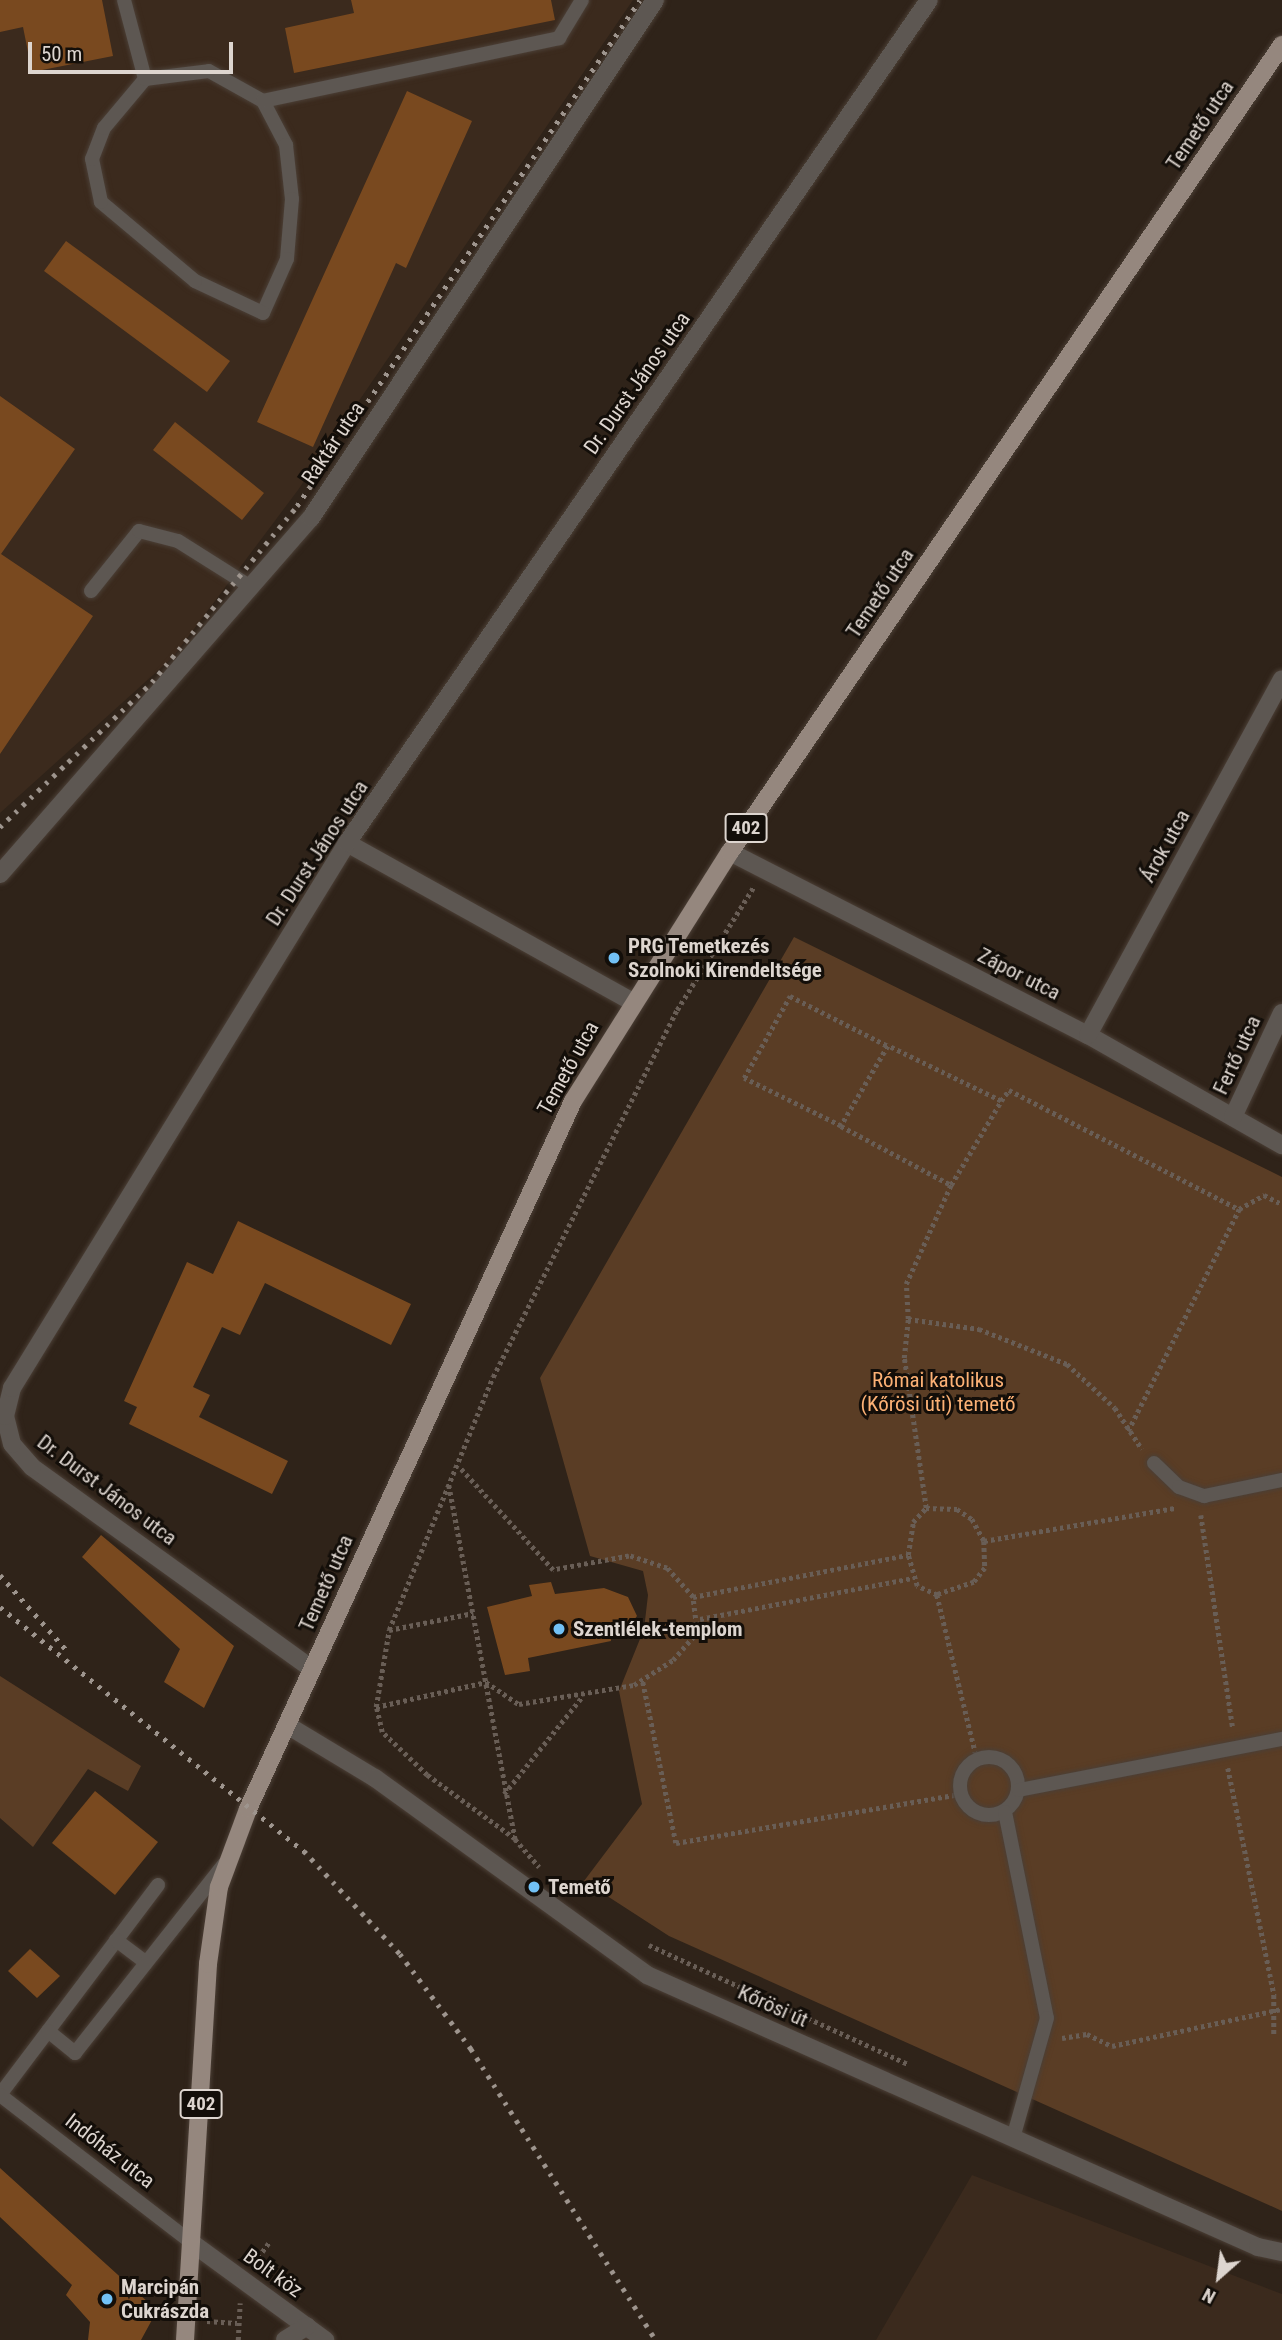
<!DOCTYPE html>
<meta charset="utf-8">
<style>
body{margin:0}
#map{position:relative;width:1282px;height:2340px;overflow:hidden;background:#2f2319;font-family:"Roboto Condensed",sans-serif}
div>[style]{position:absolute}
.built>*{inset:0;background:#3b2a1d}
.green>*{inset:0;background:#5a3d25}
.building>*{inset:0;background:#79491f}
.path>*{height:4.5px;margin-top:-2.25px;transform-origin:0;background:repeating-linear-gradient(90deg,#695e56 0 3.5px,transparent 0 7px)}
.roads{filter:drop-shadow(0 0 2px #4b3f36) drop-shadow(0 0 2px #4b3f36)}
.lane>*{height:14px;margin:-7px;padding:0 7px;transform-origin:7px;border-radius:7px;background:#5d5752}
.lane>.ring{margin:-7px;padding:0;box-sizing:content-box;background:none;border:14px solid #5d5752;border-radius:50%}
.street>*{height:18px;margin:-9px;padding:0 9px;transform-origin:9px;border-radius:9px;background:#5d5752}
.primary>*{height:18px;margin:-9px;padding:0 9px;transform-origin:9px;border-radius:9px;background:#95877e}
.rail>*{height:5px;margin-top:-2.5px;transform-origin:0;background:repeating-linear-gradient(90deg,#9e958e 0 3.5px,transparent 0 10.5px)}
.dots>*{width:19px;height:19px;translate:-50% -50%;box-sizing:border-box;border:4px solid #130e09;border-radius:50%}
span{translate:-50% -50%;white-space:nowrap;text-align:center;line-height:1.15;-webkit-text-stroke:6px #130e09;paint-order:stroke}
.shield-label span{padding:2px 5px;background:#130e09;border:2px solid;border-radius:5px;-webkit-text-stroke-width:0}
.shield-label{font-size:19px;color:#ddd5cf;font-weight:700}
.street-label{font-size:21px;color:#ddd5cf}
.poi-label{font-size:21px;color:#ddd5cf;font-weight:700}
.left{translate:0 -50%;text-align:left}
.park-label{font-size:21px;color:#fcb175}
.north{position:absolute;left:1184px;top:2242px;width:70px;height:70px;-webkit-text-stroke:5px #130e09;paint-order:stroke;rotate:208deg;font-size:19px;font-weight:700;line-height:28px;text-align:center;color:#ddd5cf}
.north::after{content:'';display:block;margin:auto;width:24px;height:32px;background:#ddd5cf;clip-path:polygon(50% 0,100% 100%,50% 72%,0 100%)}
.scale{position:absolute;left:28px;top:42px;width:205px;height:32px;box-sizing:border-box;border:4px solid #ddd5cf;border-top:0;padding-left:9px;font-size:21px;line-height:24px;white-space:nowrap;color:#ddd5cf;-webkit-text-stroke:5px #130e09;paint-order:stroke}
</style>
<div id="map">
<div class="built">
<div style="clip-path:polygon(0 0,633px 0,298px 490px,173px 657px,0 813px)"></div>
<div style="clip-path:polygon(972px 2175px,1282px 2294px,1282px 2340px,876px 2340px)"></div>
</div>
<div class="green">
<div style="clip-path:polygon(794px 937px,1282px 1177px,1282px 2211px,669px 1936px,584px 1881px,642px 1804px,619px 1691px,644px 1629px,648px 1595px,643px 1571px,590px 1556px,540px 1378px)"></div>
<div style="clip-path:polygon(0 1676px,141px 1766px,128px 1791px,88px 1769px,33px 1847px,0 1818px)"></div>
</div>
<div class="building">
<div style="clip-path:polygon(0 0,102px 0,113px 56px,32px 72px,23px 27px,0 32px)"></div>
<div style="clip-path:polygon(351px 0,551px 0,555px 20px,294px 73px,285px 28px,354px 13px)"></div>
<div style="clip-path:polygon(407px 91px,472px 121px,406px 268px,396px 263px,313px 447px,257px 422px)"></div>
<div style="clip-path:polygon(66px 241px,230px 361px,207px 392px,44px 271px)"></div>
<div style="clip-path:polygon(0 396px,75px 449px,1px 554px,93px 616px,0 754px)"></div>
<div style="clip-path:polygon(175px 422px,264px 493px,242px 520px,153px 450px)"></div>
<div style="clip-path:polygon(238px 1221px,411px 1304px,391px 1345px,265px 1283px,240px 1335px,222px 1327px,193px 1387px,210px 1395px,199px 1417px,288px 1461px,272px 1494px,129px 1424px,137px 1407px,124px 1401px,187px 1262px,213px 1274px)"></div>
<div style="clip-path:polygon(101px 1535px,234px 1646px,204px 1708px,164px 1682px,180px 1649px,82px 1557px)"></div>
<div style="clip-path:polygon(551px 1582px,555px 1594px,604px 1588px,628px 1597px,637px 1616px,628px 1628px,610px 1632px,611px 1641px,528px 1658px,530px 1671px,505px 1675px,487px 1607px,532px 1596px,529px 1585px)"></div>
<div style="clip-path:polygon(95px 1791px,158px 1842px,115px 1895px,52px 1843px)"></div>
<div style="clip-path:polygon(30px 1949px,60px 1976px,37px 1998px,8px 1971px)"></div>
<div style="clip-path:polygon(0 2168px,149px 2303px,153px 2318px,141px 2340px,88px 2340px,90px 2322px,66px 2295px,72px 2285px,0 2217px)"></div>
</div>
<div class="path">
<div style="left:1001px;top:1101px;width:14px;rotate:-54deg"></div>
<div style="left:1009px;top:1090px;width:259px;rotate:27.4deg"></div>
<div style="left:841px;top:1126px;width:108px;rotate:-153.7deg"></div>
<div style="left:744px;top:1078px;width:94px;rotate:-60.7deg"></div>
<div style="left:790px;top:996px;width:110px;rotate:27deg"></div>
<div style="left:908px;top:1319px;width:35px;rotate:-93deg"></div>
<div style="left:906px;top:1284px;width:109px;rotate:-65.6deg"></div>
<div style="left:951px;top:1185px;width:98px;rotate:-59.2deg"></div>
<div style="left:1001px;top:1101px;width:126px;rotate:-154deg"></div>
<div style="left:888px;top:1046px;width:93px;rotate:120.4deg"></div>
<div style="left:841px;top:1126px;width:125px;rotate:28.2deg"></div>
<div style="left:1128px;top:1431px;width:248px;rotate:-63.4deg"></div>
<div style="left:1239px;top:1209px;width:29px;rotate:-29deg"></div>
<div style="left:1264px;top:1195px;width:20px;rotate:27deg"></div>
<div style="left:449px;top:1485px;width:360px;rotate:79.4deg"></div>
<div style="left:515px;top:1839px;width:109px;rotate:-144deg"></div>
<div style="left:427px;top:1775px;width:62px;rotate:-136.3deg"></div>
<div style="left:382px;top:1732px;width:26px;rotate:-103deg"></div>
<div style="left:376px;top:1707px;width:78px;rotate:-80.4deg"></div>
<div style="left:389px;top:1630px;width:274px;rotate:-67.7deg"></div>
<div style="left:493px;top:1377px;width:411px;rotate:-63.4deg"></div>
<div style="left:677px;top:1010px;width:144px;rotate:-58.1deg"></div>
<div style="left:926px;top:1508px;width:152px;rotate:-98.3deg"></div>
<div style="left:904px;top:1358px;width:39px;rotate:-84deg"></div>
<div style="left:908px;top:1319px;width:72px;rotate:8deg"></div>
<div style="left:979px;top:1329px;width:95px;rotate:21.7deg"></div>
<div style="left:1067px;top:1364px;width:65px;rotate:42.5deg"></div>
<div style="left:1115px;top:1408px;width:49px;rotate:56.6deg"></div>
<div style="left:1201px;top:1515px;width:215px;rotate:81.5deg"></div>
<div style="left:984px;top:1541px;width:195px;rotate:-9.8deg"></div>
<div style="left:937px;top:1595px;width:169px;rotate:76.3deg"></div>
<div style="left:693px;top:1597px;width:219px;rotate:-11.1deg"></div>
<div style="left:908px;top:1555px;width:33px;rotate:-81deg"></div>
<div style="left:913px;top:1522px;width:19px;rotate:-47deg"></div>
<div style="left:926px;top:1508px;width:31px;rotate:2deg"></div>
<div style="left:957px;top:1509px;width:18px;rotate:34deg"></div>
<div style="left:972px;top:1519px;width:25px;rotate:61deg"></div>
<div style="left:984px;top:1541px;width:27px;rotate:88deg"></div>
<div style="left:985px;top:1568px;width:18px;rotate:128deg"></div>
<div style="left:974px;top:1582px;width:39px;rotate:161deg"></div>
<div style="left:937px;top:1595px;width:22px;rotate:-156deg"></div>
<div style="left:917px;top:1586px;width:32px;rotate:-106deg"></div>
<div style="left:700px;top:1619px;width:216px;rotate:-10.9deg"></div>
<div style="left:389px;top:1630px;width:86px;rotate:-11.4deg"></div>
<div style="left:643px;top:1682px;width:164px;rotate:78.4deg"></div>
<div style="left:676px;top:1843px;width:288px;rotate:-9.8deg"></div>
<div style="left:376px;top:1707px;width:113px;rotate:-12.8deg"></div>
<div style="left:486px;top:1682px;width:40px;rotate:34deg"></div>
<div style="left:519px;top:1704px;width:117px;rotate:-9.4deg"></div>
<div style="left:634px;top:1685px;width:46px;rotate:-32.7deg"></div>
<div style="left:673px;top:1660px;width:37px;rotate:-49deg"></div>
<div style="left:697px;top:1632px;width:35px;rotate:-97deg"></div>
<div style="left:693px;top:1597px;width:39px;rotate:-132deg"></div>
<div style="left:667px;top:1568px;width:40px;rotate:-162deg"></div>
<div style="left:629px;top:1556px;width:77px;rotate:169.6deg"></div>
<div style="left:553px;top:1570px;width:138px;rotate:-132.4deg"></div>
<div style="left:1228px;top:1768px;width:232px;rotate:78.5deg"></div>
<div style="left:1274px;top:1995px;width:40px;rotate:90deg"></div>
<div style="left:504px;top:1794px;width:124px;rotate:-51.2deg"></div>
<div style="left:515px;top:1839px;width:37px;rotate:49deg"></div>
<div style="left:649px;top:1945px;width:285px;rotate:24.7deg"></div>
<div style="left:1062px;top:2038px;width:25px;rotate:-9deg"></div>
<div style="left:1087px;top:2034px;width:28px;rotate:26deg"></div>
<div style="left:1112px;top:2046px;width:174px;rotate:-12.3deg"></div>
<div style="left:254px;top:2263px;width:26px;rotate:-54deg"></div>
<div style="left:207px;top:2321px;width:30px;rotate:4deg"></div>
<div style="left:238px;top:2340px;width:37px;rotate:-87deg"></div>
</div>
<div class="roads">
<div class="lane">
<div style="left:124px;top:0;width:82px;rotate:75.1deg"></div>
<div style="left:209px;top:71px;width:62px;rotate:29.1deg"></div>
<div style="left:263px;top:101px;width:50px;rotate:62.4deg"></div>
<div style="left:286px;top:145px;width:54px;rotate:83.7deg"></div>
<div style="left:292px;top:199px;width:60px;rotate:94.8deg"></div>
<div style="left:287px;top:259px;width:59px;rotate:114deg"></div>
<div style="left:263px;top:313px;width:75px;rotate:-154.8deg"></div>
<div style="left:195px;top:281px;width:123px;rotate:-140deg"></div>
<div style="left:101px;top:202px;width:44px;rotate:-101.8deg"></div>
<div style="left:92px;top:159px;width:33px;rotate:-69deg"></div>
<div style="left:104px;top:128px;width:64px;rotate:-50.1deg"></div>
<div style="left:145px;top:79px;width:64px;rotate:-7.1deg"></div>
<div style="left:263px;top:101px;width:303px;rotate:-12deg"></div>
<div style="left:559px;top:38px;width:44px;rotate:-58.8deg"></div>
<div style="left:91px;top:591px;width:77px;rotate:-51.3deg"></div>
<div style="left:139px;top:531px;width:40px;rotate:14.4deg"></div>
<div style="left:178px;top:541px;width:86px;rotate:32.2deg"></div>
<div style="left:1154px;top:1463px;width:35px;rotate:44deg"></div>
<div style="left:1179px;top:1487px;width:27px;rotate:20deg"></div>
<div style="left:1204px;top:1496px;width:80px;rotate:-11.6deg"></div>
<div class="ring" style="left:960px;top:1757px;width:44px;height:44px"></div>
<div style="left:1019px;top:1790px;width:268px;rotate:-11deg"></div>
<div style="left:1005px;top:1812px;width:210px;rotate:78.5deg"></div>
<div style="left:1047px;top:2018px;width:125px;rotate:105.8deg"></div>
<div style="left:158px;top:1885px;width:263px;rotate:127deg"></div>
<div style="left:0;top:2095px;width:242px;rotate:37.6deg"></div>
<div style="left:116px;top:1940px;width:36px;rotate:37deg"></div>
<div style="left:48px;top:2031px;width:35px;rotate:39deg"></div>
<div style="left:75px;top:2053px;width:241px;rotate:-51.7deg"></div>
</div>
<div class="street">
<div style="left:347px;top:843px;width:325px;rotate:29.1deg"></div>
<div style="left:730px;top:852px;width:402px;rotate:27.1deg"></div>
<div style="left:1088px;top:1035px;width:223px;rotate:29.6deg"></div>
<div style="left:0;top:874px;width:473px;rotate:-48.9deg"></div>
<div style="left:311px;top:518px;width:622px;rotate:-56.41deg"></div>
<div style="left:1088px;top:1035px;width:405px;rotate:-61.4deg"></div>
<div style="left:1233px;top:1117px;width:115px;rotate:-64.8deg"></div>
<div style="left:312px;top:1669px;width:345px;rotate:-144.2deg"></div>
<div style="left:32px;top:1467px;width:30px;rotate:-131deg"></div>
<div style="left:12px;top:1444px;width:29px;rotate:-104deg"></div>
<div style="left:5px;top:1416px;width:29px;rotate:-76deg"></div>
<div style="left:12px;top:1388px;width:640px;rotate:-58.42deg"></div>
<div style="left:347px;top:843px;width:1024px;rotate:-55.38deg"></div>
<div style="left:287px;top:1725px;width:103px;rotate:31.1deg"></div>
<div style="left:375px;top:1778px;width:336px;rotate:35.9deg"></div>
<div style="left:647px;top:1975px;width:669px;rotate:24deg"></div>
<div style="left:1258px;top:2247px;width:25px;rotate:12deg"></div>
<div style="left:192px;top:2243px;width:165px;rotate:36.1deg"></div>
<div style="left:285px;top:2340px;width:26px;rotate:-32deg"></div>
</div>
<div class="primary">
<div style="left:185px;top:2340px;width:377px;rotate:-86.5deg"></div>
<div style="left:208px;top:1964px;width:78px;rotate:-81.9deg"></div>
<div style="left:219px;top:1887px;width:83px;rotate:-69.6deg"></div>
<div style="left:248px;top:1809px;width:779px;rotate:-65.34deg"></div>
<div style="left:573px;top:1101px;width:294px;rotate:-57.8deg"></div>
<div style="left:730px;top:852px;width:978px;rotate:-55.63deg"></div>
</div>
</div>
<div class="rail">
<div style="left:0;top:827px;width:210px;rotate:-43.6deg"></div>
<div style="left:152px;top:682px;width:228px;rotate:-50.5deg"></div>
<div style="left:297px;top:506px;width:611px;rotate:-55.87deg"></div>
<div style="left:0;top:1575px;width:104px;rotate:48.5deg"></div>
<div style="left:0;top:1607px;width:390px;rotate:38.8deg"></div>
<div style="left:304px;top:1851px;width:141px;rotate:47deg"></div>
<div style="left:400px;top:1954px;width:119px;rotate:53.2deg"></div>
<div style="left:471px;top:2049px;width:345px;rotate:57.6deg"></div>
</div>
<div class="dots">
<div style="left:614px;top:958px;background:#72c1f5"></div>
<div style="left:559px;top:1629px;background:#72c1f5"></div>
<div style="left:534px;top:1887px;background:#72c1f5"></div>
<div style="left:107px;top:2299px;background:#72c1f5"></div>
</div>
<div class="shield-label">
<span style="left:746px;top:828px">402</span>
<span style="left:201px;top:2104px">402</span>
</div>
<div class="street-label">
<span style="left:1200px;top:125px;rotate:-56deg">Temető utca</span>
<span style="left:637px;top:383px;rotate:-55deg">Dr. Durst János utca</span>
<span style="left:333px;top:443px;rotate:-56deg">Raktár utca</span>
<span style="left:880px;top:593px;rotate:-56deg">Temető utca</span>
<span style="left:1165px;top:846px;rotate:-61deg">Árok utca</span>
<span style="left:317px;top:853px;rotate:-57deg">Dr. Durst János utca</span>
<span style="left:1019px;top:974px;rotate:27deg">Zápor utca</span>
<span style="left:1237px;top:1055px;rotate:-65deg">Fertő utca</span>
<span style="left:568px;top:1068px;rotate:-61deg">Temető utca</span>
<span style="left:107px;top:1490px;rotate:37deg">Dr. Durst János utca</span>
<span style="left:326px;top:1583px;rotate:-66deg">Temető utca</span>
<span style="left:773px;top:2006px;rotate:24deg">Kőrösi út</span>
<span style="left:110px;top:2151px;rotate:38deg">Indóház utca</span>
<span style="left:273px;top:2273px;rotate:36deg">Bolt köz</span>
</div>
<div class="poi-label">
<span class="left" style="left:628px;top:958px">PRG Temetkezés<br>Szolnoki Kirendeltsége</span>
<span class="left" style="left:573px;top:1629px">Szentlélek-templom</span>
<span class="left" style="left:548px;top:1887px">Temető</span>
<span class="left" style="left:121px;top:2299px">Marcipán<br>Cukrászda</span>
</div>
<div class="park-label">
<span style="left:938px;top:1392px">Római katolikus<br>(Kőrösi úti) temető</span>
</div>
<div class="north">N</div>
<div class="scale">50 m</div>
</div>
